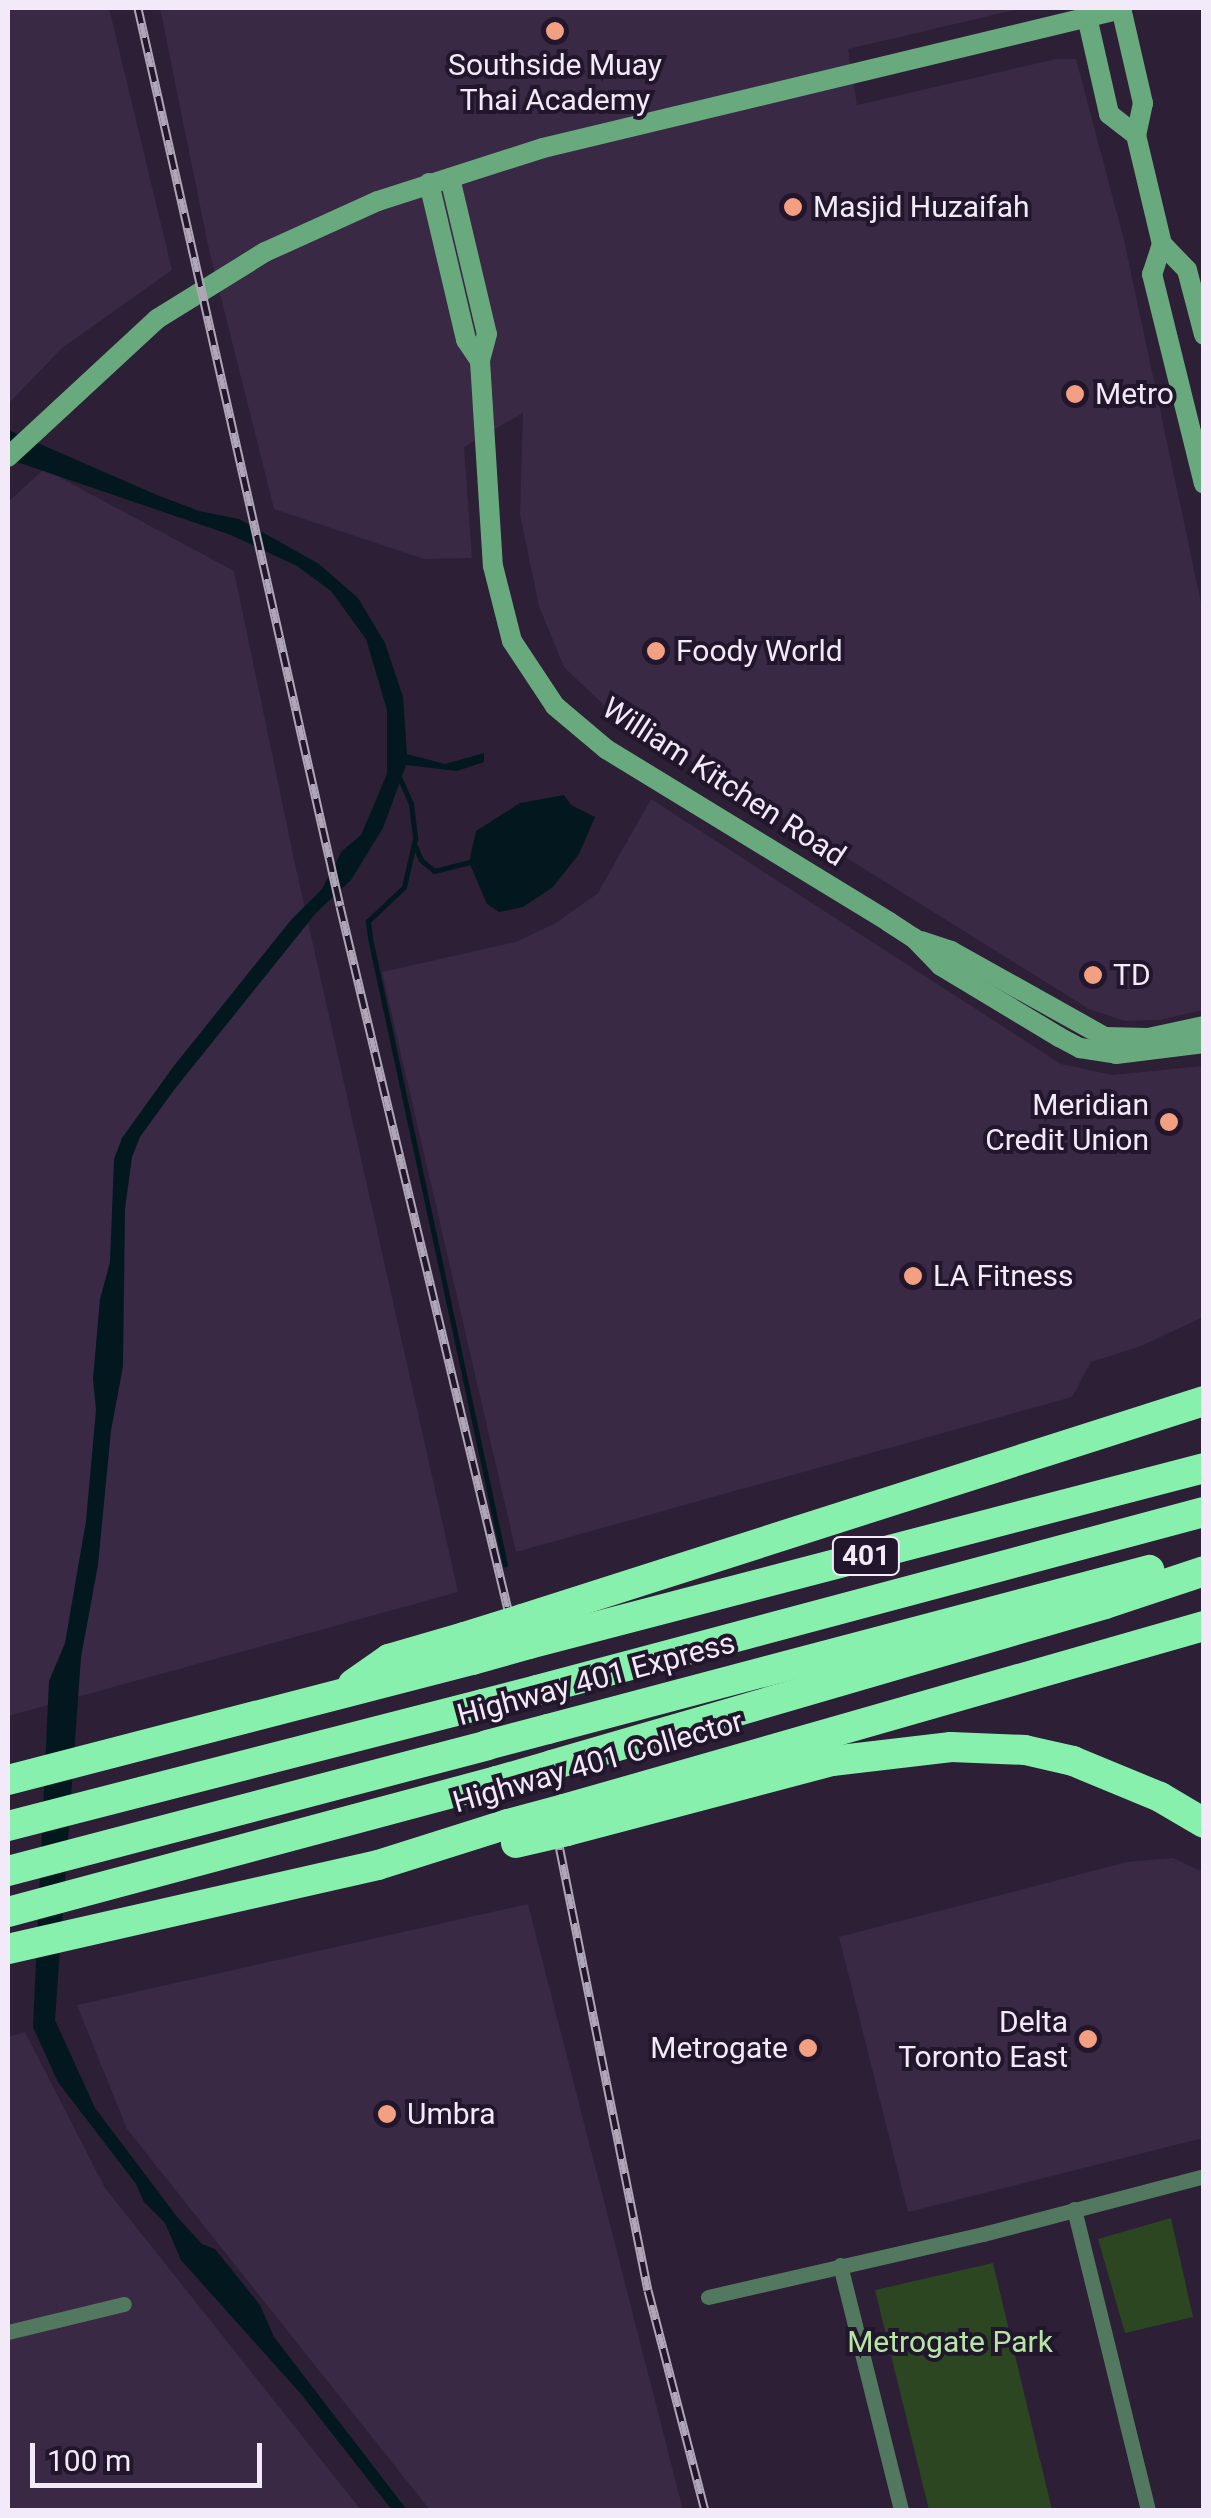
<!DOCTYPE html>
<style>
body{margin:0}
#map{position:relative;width:1211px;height:2518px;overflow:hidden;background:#2c1f36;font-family:Roboto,sans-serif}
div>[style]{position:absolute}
.built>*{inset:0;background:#392945}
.green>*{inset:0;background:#2b4620}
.water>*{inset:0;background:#03181e}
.stream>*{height:5px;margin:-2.5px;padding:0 2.5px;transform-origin:2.5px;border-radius:2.5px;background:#03181e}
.street>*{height:15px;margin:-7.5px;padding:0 7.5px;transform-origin:7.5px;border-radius:7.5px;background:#52795f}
.secondary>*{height:20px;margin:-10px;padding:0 10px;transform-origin:10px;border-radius:10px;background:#69a97e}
.highway>*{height:30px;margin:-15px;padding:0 15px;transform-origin:15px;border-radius:15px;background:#88f0ad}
.rail>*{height:9px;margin-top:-4.5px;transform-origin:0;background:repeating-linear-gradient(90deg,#22162c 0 15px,#afa6b7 0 30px);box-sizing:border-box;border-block:2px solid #afa6b7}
.highway-bridge>*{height:30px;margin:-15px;padding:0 15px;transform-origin:15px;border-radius:15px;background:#88f0ad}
.dots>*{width:28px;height:28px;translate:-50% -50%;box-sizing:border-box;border:5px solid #22162c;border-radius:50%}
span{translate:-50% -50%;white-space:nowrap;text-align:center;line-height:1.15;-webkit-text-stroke:8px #22162c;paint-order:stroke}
.shield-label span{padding:2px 8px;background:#22162c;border:2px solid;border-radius:8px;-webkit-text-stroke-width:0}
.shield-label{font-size:28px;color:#f2eaf9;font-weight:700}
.poi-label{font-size:30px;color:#f2eaf9}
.left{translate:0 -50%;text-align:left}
.right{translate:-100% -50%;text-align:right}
.street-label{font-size:30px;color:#f2eaf9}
.park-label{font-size:30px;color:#b5e7a3}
.frame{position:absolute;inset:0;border:10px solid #f2eaf9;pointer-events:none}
.scale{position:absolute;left:30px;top:2443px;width:232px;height:45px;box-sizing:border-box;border:5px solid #f2eaf9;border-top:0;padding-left:12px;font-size:30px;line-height:35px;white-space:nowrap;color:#f2eaf9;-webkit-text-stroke:8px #22162c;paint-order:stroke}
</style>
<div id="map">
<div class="built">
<div style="clip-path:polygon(8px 8px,109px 8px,172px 270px,62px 348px,9px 403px)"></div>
<div style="clip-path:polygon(160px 8px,1023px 8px,848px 49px,857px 105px,1056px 59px,1076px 59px,1124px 240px,1203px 612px,1203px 1010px,1160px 1020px,1125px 1021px,1089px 1009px,609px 710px,564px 667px,539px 606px,520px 514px,523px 413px,464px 447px,472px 558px,424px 559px,274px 509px,209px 250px)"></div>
<div style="clip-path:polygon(44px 469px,234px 571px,295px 864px,458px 1592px,8px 1716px,8px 502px)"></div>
<div style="clip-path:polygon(651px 799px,1061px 1064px,1112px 1075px,1203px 1066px,1203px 1317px,1141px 1346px,1091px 1362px,1072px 1397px,516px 1552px,382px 972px,516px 942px,556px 923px,598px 893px)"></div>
<div style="clip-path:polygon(1173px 1858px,1203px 1872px,1203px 2138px,908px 2212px,839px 1937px,1127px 1862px)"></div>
<div style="clip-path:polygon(528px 1904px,683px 2510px,430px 2510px,127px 2129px,77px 2005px)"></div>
<div style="clip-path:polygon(25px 2032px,105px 2188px,361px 2510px,8px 2510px,8px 2037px)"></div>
</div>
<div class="green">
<div style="clip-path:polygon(1171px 2218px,1193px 2317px,1125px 2333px,1098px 2239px)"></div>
<div style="clip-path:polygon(993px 2263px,1052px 2510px,929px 2510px,875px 2290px)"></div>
</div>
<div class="water">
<div style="clip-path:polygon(8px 430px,157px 495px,199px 511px,239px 519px,319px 564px,358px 598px,385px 643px,403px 697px,407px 754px,445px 764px,484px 753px,484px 762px,457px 771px,406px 765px,383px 828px,351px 880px,316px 913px,174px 1090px,140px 1137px,132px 1157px,125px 1209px,123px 1366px,111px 1431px,98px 1565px,81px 1657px,55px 2020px,95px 2108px,178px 2218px,202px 2244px,215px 2249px,260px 2305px,274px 2337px,407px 2510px,392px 2510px,301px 2394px,181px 2260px,165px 2223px,144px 2202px,136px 2184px,58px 2082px,33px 2027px,49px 1681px,65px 1643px,86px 1521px,96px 1410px,93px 1379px,100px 1299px,110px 1262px,114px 1159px,122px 1138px,173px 1067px,291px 920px,322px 889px,342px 851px,361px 835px,387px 774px,387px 710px,366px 639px,331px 591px,297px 566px,231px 535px,8px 459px)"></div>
<div style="clip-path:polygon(564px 795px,571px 805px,595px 817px,579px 854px,553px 887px,523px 907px,499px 912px,487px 904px,469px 862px,476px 831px,520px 803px)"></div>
</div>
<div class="stream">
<div style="left:400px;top:779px;width:27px;rotate:66deg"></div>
<div style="left:411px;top:804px;width:35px;rotate:83deg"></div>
<div style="left:415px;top:839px;width:49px;rotate:102.9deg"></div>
<div style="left:404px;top:887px;width:50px;rotate:136.6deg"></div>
<div style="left:368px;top:921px;width:17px;rotate:83deg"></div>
<div style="left:370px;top:938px;width:641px;rotate:77.85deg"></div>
<div style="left:415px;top:846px;width:15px;rotate:67deg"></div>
<div style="left:421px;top:860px;width:17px;rotate:40deg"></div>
<div style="left:434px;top:871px;width:36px;rotate:-14deg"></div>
</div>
<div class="street">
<div style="left:1074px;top:2209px;width:310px;rotate:76.2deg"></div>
<div style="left:840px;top:2265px;width:252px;rotate:76deg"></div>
<div style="left:708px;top:2297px;width:282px;rotate:-12.9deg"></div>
<div style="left:983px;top:2234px;width:228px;rotate:-14.7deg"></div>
<div style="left:8px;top:2332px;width:119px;rotate:-13.6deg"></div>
</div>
<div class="secondary">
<div style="left:1085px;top:8px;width:109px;rotate:77.2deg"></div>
<div style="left:1109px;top:114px;width:34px;rotate:38deg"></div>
<div style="left:1121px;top:8px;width:98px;rotate:77deg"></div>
<div style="left:1143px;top:103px;width:33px;rotate:102deg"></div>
<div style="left:1136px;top:135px;width:112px;rotate:76.6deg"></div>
<div style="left:1162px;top:244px;width:36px;rotate:46deg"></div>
<div style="left:1187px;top:270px;width:67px;rotate:75.3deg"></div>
<div style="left:450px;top:178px;width:160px;rotate:76.7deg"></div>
<div style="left:487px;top:334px;width:28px;rotate:105deg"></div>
<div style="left:480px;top:361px;width:205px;rotate:86.4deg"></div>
<div style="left:493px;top:566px;width:77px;rotate:75.8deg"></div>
<div style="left:512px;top:641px;width:78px;rotate:56.5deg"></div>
<div style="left:555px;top:706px;width:67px;rotate:40.1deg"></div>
<div style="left:606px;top:749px;width:332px;rotate:31.4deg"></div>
<div style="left:889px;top:922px;width:30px;rotate:33deg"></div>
<div style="left:914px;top:938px;width:39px;rotate:46deg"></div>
<div style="left:941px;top:966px;width:138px;rotate:31deg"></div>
<div style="left:1059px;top:1037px;width:24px;rotate:28deg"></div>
<div style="left:1080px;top:1048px;width:36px;rotate:9deg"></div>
<div style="left:1116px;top:1054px;width:89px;rotate:-7.1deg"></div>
<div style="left:429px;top:183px;width:161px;rotate:76.7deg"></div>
<div style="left:466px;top:340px;width:25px;rotate:56deg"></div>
<div style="left:1162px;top:244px;width:32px;rotate:108deg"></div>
<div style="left:1152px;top:274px;width:216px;rotate:76.1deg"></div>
<div style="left:8px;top:457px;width:203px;rotate:-42.8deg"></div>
<div style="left:157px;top:319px;width:127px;rotate:-31.8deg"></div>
<div style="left:265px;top:252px;width:124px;rotate:-24.3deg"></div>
<div style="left:378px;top:201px;width:173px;rotate:-17.8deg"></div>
<div style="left:543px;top:148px;width:595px;rotate:-13.5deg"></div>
<div style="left:921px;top:941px;width:32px;rotate:18deg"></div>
<div style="left:951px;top:951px;width:176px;rotate:29.2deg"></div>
<div style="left:1105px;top:1037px;width:43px;rotate:1.3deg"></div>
<div style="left:1148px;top:1038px;width:57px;rotate:-12.1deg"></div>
</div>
<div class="highway">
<div style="left:522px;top:1619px;width:716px;rotate:-17.73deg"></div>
<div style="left:529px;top:1644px;width:698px;rotate:-14.61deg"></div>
<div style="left:353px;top:1684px;width:44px;rotate:-34.8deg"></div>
<div style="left:389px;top:1659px;width:78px;rotate:-16.3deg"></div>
<div style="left:537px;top:1690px;width:690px;rotate:-14.94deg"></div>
<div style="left:548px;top:1729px;width:622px;rotate:-14.82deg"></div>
<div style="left:552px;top:1765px;width:576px;rotate:-16.23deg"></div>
<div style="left:1105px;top:1604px;width:104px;rotate:-18.4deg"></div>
<div style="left:8px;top:1780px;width:479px;rotate:-14.5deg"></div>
<div style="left:564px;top:1809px;width:666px;rotate:-15.96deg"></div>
<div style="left:8px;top:1826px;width:490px;rotate:-14.4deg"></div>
<div style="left:567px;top:1831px;width:274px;rotate:-14.8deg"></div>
<div style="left:832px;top:1761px;width:120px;rotate:-6.7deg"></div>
<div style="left:951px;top:1747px;width:74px;rotate:2.3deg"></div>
<div style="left:1025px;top:1750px;width:49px;rotate:12.9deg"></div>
<div style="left:1073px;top:1761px;width:94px;rotate:22.5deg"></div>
<div style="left:1160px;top:1797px;width:51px;rotate:30.6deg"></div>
<div style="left:8px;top:1871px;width:495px;rotate:-14.7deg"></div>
<div style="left:8px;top:1912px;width:506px;rotate:-15deg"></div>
<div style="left:8px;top:1949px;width:379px;rotate:-12.8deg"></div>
<div style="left:378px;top:1865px;width:136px;rotate:-17.5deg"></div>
</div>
<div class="rail">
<div style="left:138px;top:8px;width:920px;rotate:77.32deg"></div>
<div style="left:340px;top:906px;width:728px;rotate:76.57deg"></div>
<div style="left:554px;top:1820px;width:479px;rotate:78.7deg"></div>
<div style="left:648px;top:2290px;width:227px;rotate:75.5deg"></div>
</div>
<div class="highway-bridge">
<div style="left:464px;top:1637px;width:61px;rotate:-17.2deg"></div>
<div style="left:472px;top:1660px;width:59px;rotate:-15.7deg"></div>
<div style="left:483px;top:1704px;width:56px;rotate:-14.5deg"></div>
<div style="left:487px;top:1745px;width:63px;rotate:-14.7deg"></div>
<div style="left:497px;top:1781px;width:57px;rotate:-16.2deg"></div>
<div style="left:508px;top:1824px;width:58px;rotate:-15deg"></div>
<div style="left:516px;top:1843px;width:52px;rotate:-13.2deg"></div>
</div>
<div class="dots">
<div style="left:555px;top:31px;background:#f39f82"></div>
<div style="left:793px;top:207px;background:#f39f82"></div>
<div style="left:1075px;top:394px;background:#f39f82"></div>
<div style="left:656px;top:651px;background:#f39f82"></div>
<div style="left:1093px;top:975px;background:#f39f82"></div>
<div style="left:1169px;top:1122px;background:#f39f82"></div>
<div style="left:913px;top:1276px;background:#f39f82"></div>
<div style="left:1088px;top:2039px;background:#f39f82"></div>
<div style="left:808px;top:2048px;background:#f39f82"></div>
<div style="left:387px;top:2114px;background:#f39f82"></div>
</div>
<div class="shield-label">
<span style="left:866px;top:1556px">401</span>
</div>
<div class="poi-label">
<span style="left:555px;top:82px">Southside Muay<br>Thai Academy</span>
<span class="left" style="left:813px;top:207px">Masjid Huzaifah</span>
<span class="left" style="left:1095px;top:394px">Metro</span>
<span class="left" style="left:676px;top:651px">Foody World</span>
<span class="left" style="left:1113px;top:975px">TD</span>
<span class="right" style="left:1149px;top:1122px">Meridian<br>Credit Union</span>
<span class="left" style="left:933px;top:1276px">LA Fitness</span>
<span class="right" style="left:1068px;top:2039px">Delta<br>Toronto East</span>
<span class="right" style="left:788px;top:2048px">Metrogate</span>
<span class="left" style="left:407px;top:2114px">Umbra</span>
</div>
<div class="street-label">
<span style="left:724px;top:782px;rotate:33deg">William Kitchen Road</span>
<span style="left:596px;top:1679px;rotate:-15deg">Highway 401 Express</span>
<span style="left:598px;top:1762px;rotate:-16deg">Highway 401 Collector</span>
</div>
<div class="park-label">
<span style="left:950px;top:2342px">Metrogate Park</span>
</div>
<div class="frame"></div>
<div class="scale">100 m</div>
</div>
